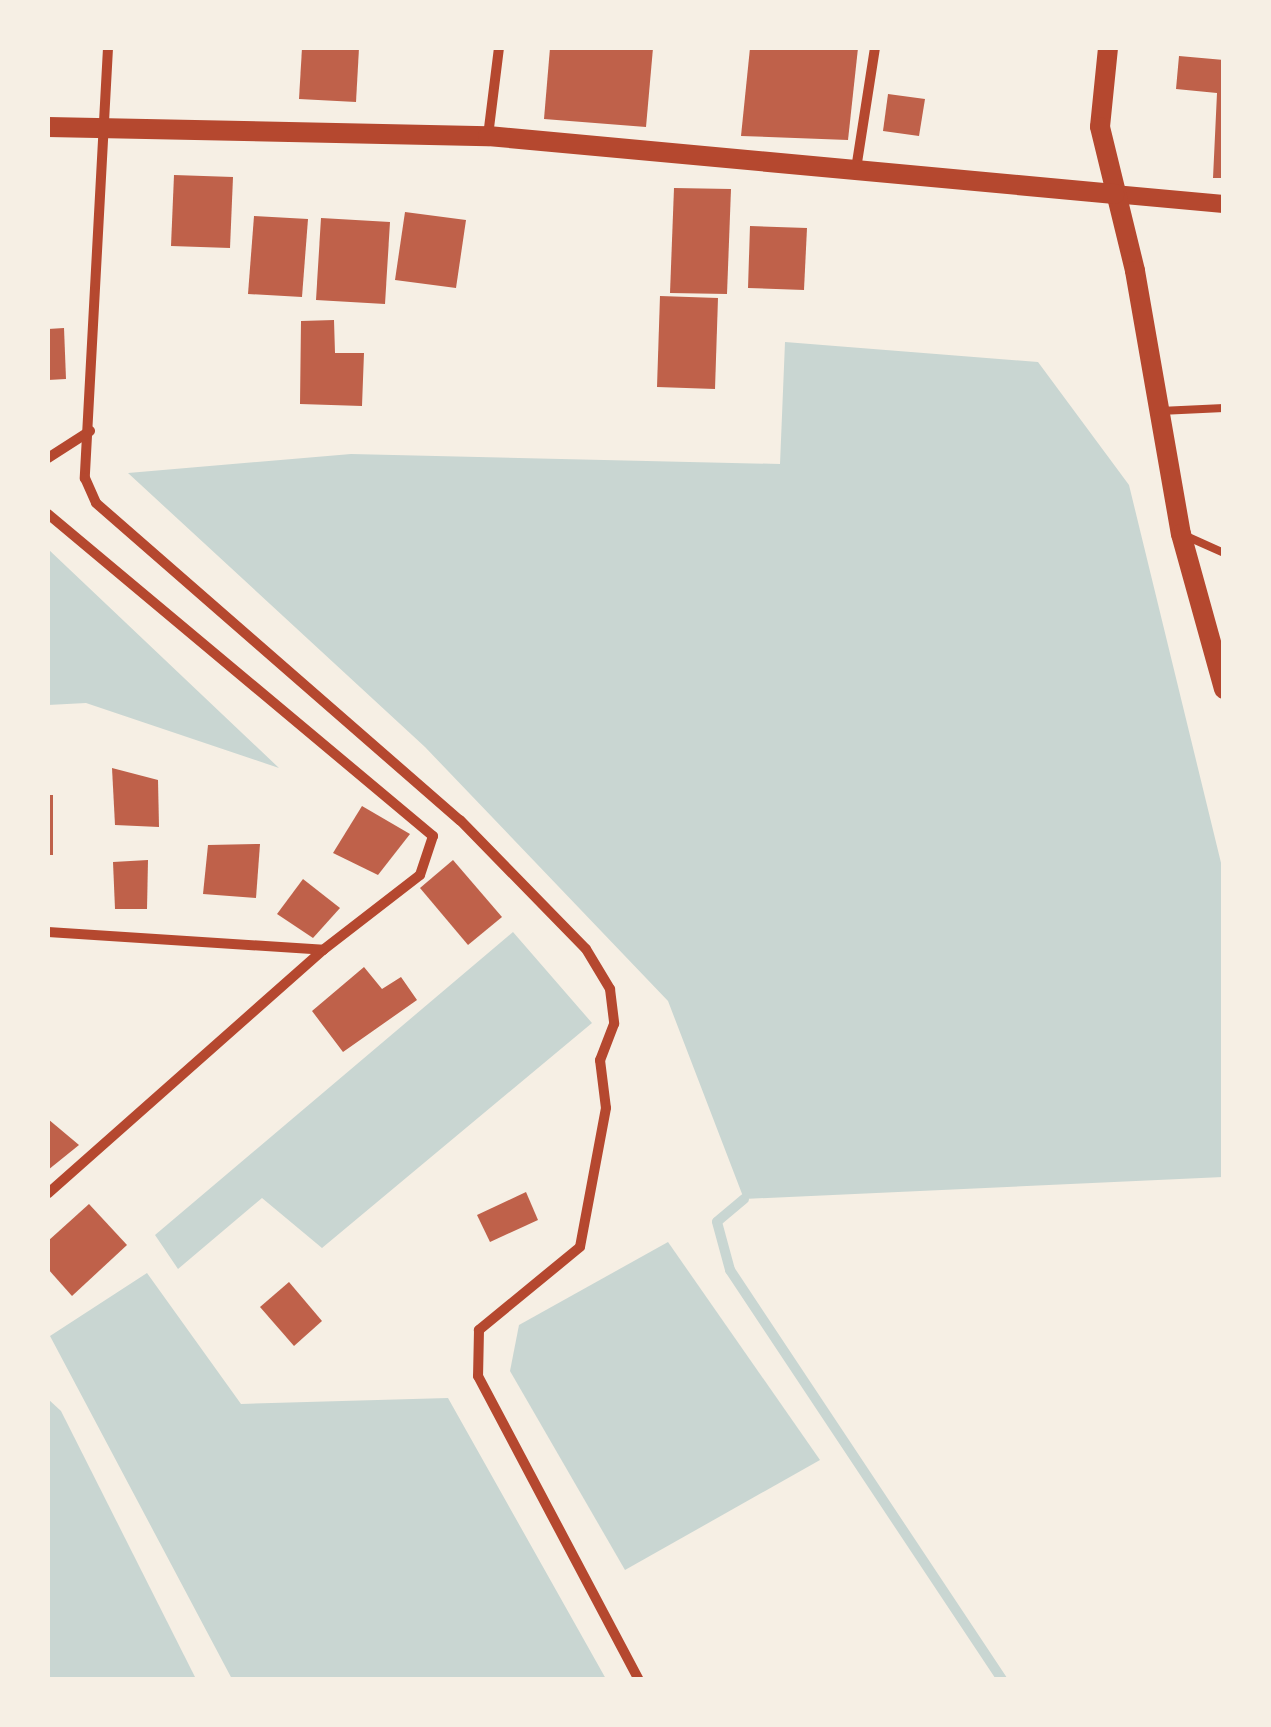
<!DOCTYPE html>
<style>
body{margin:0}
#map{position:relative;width:1271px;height:1727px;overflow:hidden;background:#f6efe4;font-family:"Asap Condensed",sans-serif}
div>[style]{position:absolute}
.water>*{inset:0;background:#c9d6d2}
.stream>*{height:10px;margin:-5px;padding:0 5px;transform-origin:5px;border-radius:5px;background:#c9d6d2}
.building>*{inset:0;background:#bf614a}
.service>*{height:8px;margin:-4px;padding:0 4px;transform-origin:4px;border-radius:4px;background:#b5482f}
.minor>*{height:10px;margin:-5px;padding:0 5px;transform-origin:5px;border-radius:5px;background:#b5482f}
.tertiary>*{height:18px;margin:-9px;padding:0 9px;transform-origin:9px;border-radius:9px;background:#b5482f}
.secondary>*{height:20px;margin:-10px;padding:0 10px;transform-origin:10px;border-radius:10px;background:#b5482f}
span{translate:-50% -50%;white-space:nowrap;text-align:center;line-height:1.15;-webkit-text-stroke:8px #f6efe4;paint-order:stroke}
.frame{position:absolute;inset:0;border:50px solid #f6efe4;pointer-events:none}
</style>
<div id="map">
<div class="water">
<div style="clip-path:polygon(785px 342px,1038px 362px,1129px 485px,1223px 871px,1223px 1177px,744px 1199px,668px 1001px,425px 747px,128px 473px,351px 454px,780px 464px)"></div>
<div style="clip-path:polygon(48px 549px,279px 768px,86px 703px,48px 705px)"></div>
<div style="clip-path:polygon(513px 932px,592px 1023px,322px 1248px,262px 1198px,178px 1269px,155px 1235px)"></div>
<div style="clip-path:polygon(668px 1242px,820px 1460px,625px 1570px,510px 1371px,519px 1325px)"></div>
<div style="clip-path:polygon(147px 1273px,241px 1404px,448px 1398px,606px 1679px,232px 1679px,50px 1336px)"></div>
<div style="clip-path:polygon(48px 1399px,61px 1411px,196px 1679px,48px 1679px)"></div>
</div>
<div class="stream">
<div style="left:744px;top:1199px;width:35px;rotate:140deg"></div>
<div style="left:717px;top:1222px;width:50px;rotate:74.8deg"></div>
<div style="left:730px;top:1270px;width:492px;rotate:56.4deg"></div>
</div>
<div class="building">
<div style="clip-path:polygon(302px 48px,359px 48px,356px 102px,299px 99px)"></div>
<div style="clip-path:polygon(550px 48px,653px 48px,646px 127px,544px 119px)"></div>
<div style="clip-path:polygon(750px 48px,858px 48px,848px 140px,741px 136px)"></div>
<div style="clip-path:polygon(1179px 56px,1224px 60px,1224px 178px,1213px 178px,1217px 93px,1176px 89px)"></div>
<div style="clip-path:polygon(888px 94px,925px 99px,919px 136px,883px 131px)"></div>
<div style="clip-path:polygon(174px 175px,233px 177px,230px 248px,171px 246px)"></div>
<div style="clip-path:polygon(674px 188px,731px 189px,727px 294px,670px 293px)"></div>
<div style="clip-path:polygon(405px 212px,466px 220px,456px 288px,395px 280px)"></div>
<div style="clip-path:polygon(254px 216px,308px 219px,302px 297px,248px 294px)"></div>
<div style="clip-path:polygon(321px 218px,390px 222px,385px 304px,316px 300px)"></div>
<div style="clip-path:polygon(750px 226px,807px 228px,804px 290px,748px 288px)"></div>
<div style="clip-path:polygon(660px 296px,718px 298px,715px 389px,657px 387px)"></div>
<div style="clip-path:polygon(334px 320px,335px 353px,364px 353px,362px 406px,300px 404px,301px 321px)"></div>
<div style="clip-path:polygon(64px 328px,66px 379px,48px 380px,48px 329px)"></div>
<div style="clip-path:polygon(112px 768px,158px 780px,159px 827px,115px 825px)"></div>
<div style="clip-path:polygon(48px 795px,53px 795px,53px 855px,48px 855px)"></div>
<div style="clip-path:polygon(362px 806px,410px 834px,378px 875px,333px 853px)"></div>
<div style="clip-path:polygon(260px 844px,256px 898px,203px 894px,208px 845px)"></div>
<div style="clip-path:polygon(148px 860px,147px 909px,115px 909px,113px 862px)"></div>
<div style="clip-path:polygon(453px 860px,502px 917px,468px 945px,420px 888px)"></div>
<div style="clip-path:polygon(303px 879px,340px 908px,313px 938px,277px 914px)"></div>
<div style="clip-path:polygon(364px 967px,382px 989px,401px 977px,417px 1000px,343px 1052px,312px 1011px)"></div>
<div style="clip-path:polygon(48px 1119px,79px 1145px,48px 1170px)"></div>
<div style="clip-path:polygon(526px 1192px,538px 1220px,490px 1242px,477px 1215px)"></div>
<div style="clip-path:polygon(89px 1204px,127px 1245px,72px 1296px,48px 1269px,48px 1241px)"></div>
<div style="clip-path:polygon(289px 1282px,322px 1321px,294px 1346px,260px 1307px)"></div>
</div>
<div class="service">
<div style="left:1160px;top:411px;width:64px;rotate:-2.7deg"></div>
<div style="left:1186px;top:536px;width:42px;rotate:24.1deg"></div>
</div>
<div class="minor">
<div style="left:108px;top:48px;width:431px;rotate:93.1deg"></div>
<div style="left:85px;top:478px;width:27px;rotate:66deg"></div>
<div style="left:96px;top:503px;width:483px;rotate:41.1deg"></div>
<div style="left:460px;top:820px;width:180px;rotate:45.7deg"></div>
<div style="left:586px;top:949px;width:47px;rotate:59deg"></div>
<div style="left:610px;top:989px;width:35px;rotate:83deg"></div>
<div style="left:614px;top:1024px;width:39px;rotate:111deg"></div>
<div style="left:600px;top:1060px;width:48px;rotate:82.9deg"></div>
<div style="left:606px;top:1108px;width:141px;rotate:100.6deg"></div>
<div style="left:580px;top:1247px;width:131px;rotate:140.6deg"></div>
<div style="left:479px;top:1330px;width:46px;rotate:91.2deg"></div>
<div style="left:478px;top:1376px;width:344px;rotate:62.1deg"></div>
<div style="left:488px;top:136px;width:89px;rotate:-82.9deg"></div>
<div style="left:856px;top:169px;width:122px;rotate:-81.1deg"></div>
<div style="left:48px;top:458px;width:50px;rotate:-32.7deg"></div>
<div style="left:48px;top:514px;width:502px;rotate:39.91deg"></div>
<div style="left:433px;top:836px;width:41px;rotate:108.4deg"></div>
<div style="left:420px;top:875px;width:123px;rotate:142.3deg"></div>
<div style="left:323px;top:950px;width:367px;rotate:138.5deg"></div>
<div style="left:48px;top:932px;width:276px;rotate:3.7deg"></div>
</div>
<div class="tertiary">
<div style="left:1114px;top:194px;width:110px;rotate:5.2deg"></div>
</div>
<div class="secondary">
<div style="left:1108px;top:48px;width:79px;rotate:95.8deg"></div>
<div style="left:1100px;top:127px;width:148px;rotate:76.3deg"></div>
<div style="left:1135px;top:271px;width:267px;rotate:80.1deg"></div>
<div style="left:1181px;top:534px;width:161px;rotate:74.5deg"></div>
<div style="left:48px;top:127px;width:440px;rotate:1.2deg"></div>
<div style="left:488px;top:136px;width:629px;rotate:5.29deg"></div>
</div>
<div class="frame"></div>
</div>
